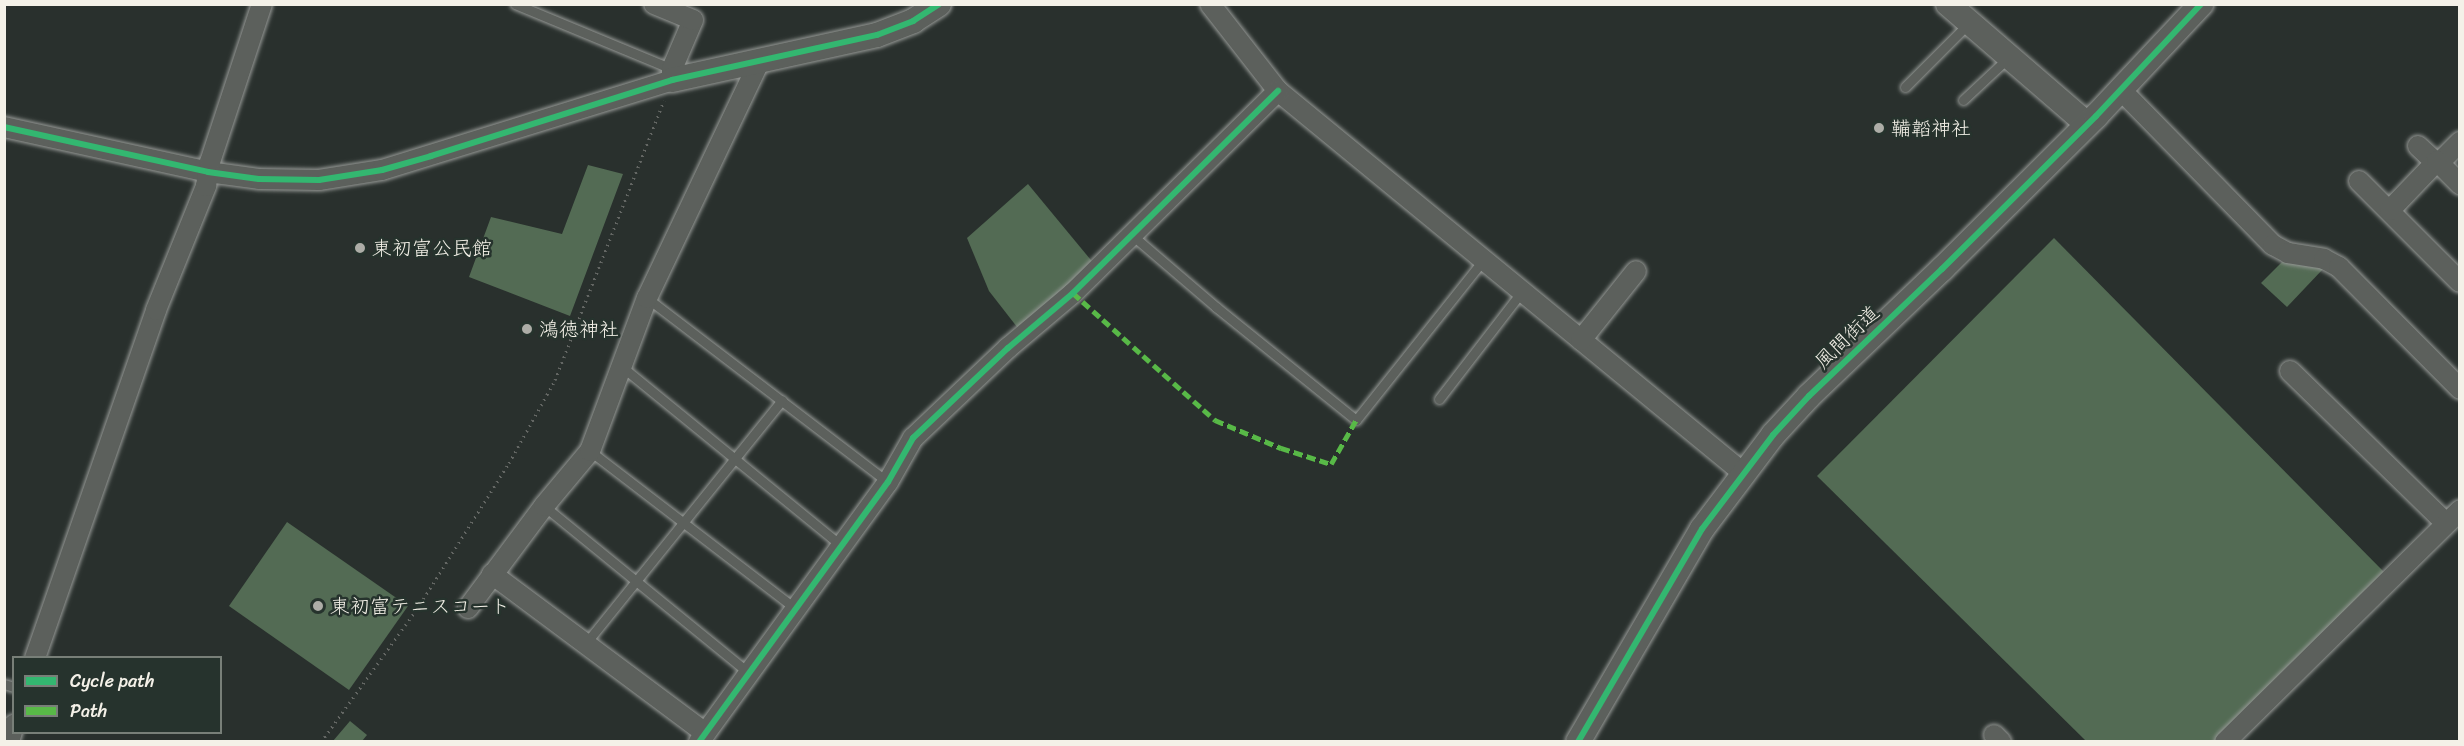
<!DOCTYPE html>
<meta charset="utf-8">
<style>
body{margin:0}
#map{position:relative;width:2464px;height:746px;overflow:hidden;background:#29302d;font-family:Sriracha,"Klee One",sans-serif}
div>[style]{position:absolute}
.green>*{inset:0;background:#536b54}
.path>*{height:3px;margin-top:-1.5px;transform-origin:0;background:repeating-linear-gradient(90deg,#646764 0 1.5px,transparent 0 6px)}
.roads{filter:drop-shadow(0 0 2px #969996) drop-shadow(0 0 2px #969996)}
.service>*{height:9px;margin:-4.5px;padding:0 4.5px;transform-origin:4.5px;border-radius:4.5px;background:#5c605c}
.minor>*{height:20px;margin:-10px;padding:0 10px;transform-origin:10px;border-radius:10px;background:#5c605c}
.tertiary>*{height:24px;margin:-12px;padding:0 12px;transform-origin:12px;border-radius:12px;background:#5c605c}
.quiet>*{height:4.5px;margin-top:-2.25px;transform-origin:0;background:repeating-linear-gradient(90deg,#58b947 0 9px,transparent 0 13.5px)}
.cycleway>*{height:6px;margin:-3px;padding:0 3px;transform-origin:3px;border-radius:3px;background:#33b770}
.dots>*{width:16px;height:16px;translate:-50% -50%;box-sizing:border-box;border:3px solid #26332d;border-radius:50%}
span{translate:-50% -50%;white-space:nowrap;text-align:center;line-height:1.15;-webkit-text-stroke:5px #26332d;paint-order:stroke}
.poi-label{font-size:20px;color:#f4f1e8}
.left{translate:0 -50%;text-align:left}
.street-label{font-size:20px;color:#f4f1e8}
.frame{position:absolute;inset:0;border:6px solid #f4f1e8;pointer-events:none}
.legend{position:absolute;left:12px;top:656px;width:210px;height:78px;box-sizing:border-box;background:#26332d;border:2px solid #787f78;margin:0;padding:8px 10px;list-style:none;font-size:18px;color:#f4f1e8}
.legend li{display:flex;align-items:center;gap:12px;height:30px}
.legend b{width:30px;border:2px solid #787f78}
</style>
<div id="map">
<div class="green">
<div style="clip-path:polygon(588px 165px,623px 174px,570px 316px,469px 277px,491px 217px,562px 234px)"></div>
<div style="clip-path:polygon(1028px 184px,1095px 265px,1021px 332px,989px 291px,967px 238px)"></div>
<div style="clip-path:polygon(2054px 238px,2384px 572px,2215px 741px,2086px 741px,1817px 476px)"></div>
<div style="clip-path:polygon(2282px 262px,2323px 269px,2287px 307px,2261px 283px)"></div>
<div style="clip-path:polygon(287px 522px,408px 606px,349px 690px,229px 606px)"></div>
<div style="clip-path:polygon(350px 721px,367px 735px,362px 741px,333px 741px)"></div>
</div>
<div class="path">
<div style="left:321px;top:742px;width:164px;rotate:-54.2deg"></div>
<div style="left:417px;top:609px;width:173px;rotate:-57.8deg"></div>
<div style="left:509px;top:463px;width:95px;rotate:-61deg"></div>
<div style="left:555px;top:380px;width:300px;rotate:-68.7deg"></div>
</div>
<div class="roads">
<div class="service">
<div style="left:515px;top:4px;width:170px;rotate:22.5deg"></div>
<div style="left:1905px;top:87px;width:91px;rotate:-45deg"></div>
<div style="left:1963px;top:100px;width:63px;rotate:-43.1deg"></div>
<div style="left:1132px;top:235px;width:111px;rotate:40.6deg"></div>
<div style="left:1216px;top:307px;width:180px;rotate:38.9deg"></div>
<div style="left:1356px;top:420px;width:206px;rotate:-51.5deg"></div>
<div style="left:647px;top:298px;width:303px;rotate:37.4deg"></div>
<div style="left:621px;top:366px;width:285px;rotate:39.2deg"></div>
<div style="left:1439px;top:399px;width:138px;rotate:-52.4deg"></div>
<div style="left:590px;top:451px;width:260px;rotate:37.5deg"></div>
<div style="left:544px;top:506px;width:264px;rotate:39.2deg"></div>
<div style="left:586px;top:643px;width:312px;rotate:-51.1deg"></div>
<div style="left:4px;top:684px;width:10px;rotate:17deg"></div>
</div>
<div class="minor">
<div style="left:1210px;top:4px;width:110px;rotate:52deg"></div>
<div style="left:1278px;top:91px;width:600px;rotate:39.39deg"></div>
<div style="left:2121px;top:90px;width:217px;rotate:45.6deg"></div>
<div style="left:2273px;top:245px;width:17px;rotate:28deg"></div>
<div style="left:2288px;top:253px;width:36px;rotate:9deg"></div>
<div style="left:2324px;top:259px;width:17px;rotate:28deg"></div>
<div style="left:2339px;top:267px;width:172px;rotate:45.2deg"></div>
<div style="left:4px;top:127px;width:209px;rotate:12.4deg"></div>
<div style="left:208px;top:172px;width:51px;rotate:7.8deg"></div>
<div style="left:259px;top:179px;width:60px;rotate:1deg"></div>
<div style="left:319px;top:180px;width:64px;rotate:-9deg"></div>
<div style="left:382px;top:170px;width:304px;rotate:-17.2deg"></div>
<div style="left:672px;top:80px;width:11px;rotate:-90deg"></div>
<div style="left:672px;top:69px;width:53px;rotate:-66.8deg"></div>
<div style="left:693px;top:20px;width:42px;rotate:-157.7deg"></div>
<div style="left:2418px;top:146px;width:23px;rotate:43deg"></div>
<div style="left:2439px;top:163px;width:30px;rotate:-45deg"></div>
<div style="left:2359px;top:181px;width:143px;rotate:45deg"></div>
<div style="left:2390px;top:210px;width:68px;rotate:-46.2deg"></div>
<div style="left:2437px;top:161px;width:33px;rotate:45deg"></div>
<div style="left:1581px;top:340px;width:88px;rotate:-51.4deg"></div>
<div style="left:2290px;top:371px;width:218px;rotate:44.3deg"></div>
<div style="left:492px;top:574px;width:266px;rotate:36.7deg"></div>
<div style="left:468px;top:608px;width:127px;rotate:-53.3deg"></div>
<div style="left:544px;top:506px;width:72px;rotate:-50.1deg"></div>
<div style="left:590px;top:451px;width:163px;rotate:-69.6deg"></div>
<div style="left:647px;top:298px;width:263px;rotate:-64.6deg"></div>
<div style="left:35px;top:658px;width:368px;rotate:-70.8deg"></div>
<div style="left:156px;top:310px;width:134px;rotate:-68deg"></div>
<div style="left:206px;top:186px;width:24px;rotate:-81deg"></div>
<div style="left:210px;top:162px;width:166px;rotate:-71.8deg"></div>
<div style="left:1994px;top:735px;width:10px;rotate:45deg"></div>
<div style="left:9px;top:742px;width:18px;rotate:-74deg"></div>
<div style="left:699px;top:742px;width:321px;rotate:-54deg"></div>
<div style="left:888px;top:482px;width:51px;rotate:-60.4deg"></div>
<div style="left:913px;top:438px;width:131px;rotate:-43.5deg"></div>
<div style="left:1008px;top:348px;width:85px;rotate:-40.2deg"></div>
<div style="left:1073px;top:293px;width:288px;rotate:-44.6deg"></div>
<div style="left:2225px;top:742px;width:330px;rotate:-44.6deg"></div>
</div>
<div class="tertiary">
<div style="left:1948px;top:4px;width:184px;rotate:40.8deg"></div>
<div style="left:672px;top:80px;width:210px;rotate:-12.4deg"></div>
<div style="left:877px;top:35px;width:39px;rotate:-21deg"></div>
<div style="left:913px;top:21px;width:31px;rotate:-33deg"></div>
<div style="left:1578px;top:742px;width:246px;rotate:-59.8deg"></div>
<div style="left:1702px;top:529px;width:118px;rotate:-52.9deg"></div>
<div style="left:1773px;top:435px;width:53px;rotate:-47.3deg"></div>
<div style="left:1809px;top:396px;width:184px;rotate:-43.7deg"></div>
<div style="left:1942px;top:269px;width:217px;rotate:-44.8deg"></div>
<div style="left:2096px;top:116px;width:154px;rotate:-46.8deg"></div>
</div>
</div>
<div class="quiet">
<div style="left:1073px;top:293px;width:191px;rotate:41.8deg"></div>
<div style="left:1215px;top:420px;width:72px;rotate:23deg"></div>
<div style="left:1281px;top:448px;width:52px;rotate:17.7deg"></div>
<div style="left:1331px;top:464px;width:51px;rotate:-60.4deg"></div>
</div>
<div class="cycleway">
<div style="left:4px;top:127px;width:209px;rotate:12.4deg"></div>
<div style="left:208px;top:172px;width:51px;rotate:7.8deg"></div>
<div style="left:259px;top:179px;width:60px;rotate:1deg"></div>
<div style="left:319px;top:180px;width:64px;rotate:-9deg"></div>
<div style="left:382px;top:170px;width:51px;rotate:-15.9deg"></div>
<div style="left:431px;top:156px;width:253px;rotate:-17.5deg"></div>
<div style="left:672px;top:80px;width:210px;rotate:-12.4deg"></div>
<div style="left:877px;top:35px;width:39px;rotate:-21deg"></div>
<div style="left:913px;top:21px;width:31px;rotate:-33deg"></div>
<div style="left:699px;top:742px;width:321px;rotate:-54deg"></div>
<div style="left:888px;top:482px;width:51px;rotate:-60.4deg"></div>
<div style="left:913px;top:438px;width:131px;rotate:-43.5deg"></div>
<div style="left:1008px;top:348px;width:85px;rotate:-40.2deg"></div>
<div style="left:1073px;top:293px;width:288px;rotate:-44.6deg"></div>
<div style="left:1578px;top:742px;width:246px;rotate:-59.8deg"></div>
<div style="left:1702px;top:529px;width:118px;rotate:-52.9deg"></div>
<div style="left:1773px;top:435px;width:53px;rotate:-47.3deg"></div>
<div style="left:1809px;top:396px;width:184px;rotate:-43.7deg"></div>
<div style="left:1942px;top:269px;width:217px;rotate:-44.8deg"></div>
<div style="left:2096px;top:116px;width:154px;rotate:-46.8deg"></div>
</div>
<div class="dots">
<div style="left:1879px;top:128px;background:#adada7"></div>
<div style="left:360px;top:248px;background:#adada7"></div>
<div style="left:527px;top:329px;background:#adada7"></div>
<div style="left:318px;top:606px;background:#adada7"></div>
</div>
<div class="poi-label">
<span class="left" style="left:1891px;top:128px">鞴韜神社</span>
<span class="left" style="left:372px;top:248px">東初富公民館</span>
<span class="left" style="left:539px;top:329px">鴻徳神社</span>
<span class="left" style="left:330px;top:606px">東初富テニスコート</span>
</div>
<div class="street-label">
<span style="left:1847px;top:337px;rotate:-44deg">風間街道</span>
</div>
<div class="frame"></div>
<ul class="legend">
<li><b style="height:8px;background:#33b770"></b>Cycle path</li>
<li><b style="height:8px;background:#58b947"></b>Path</li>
</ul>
</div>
